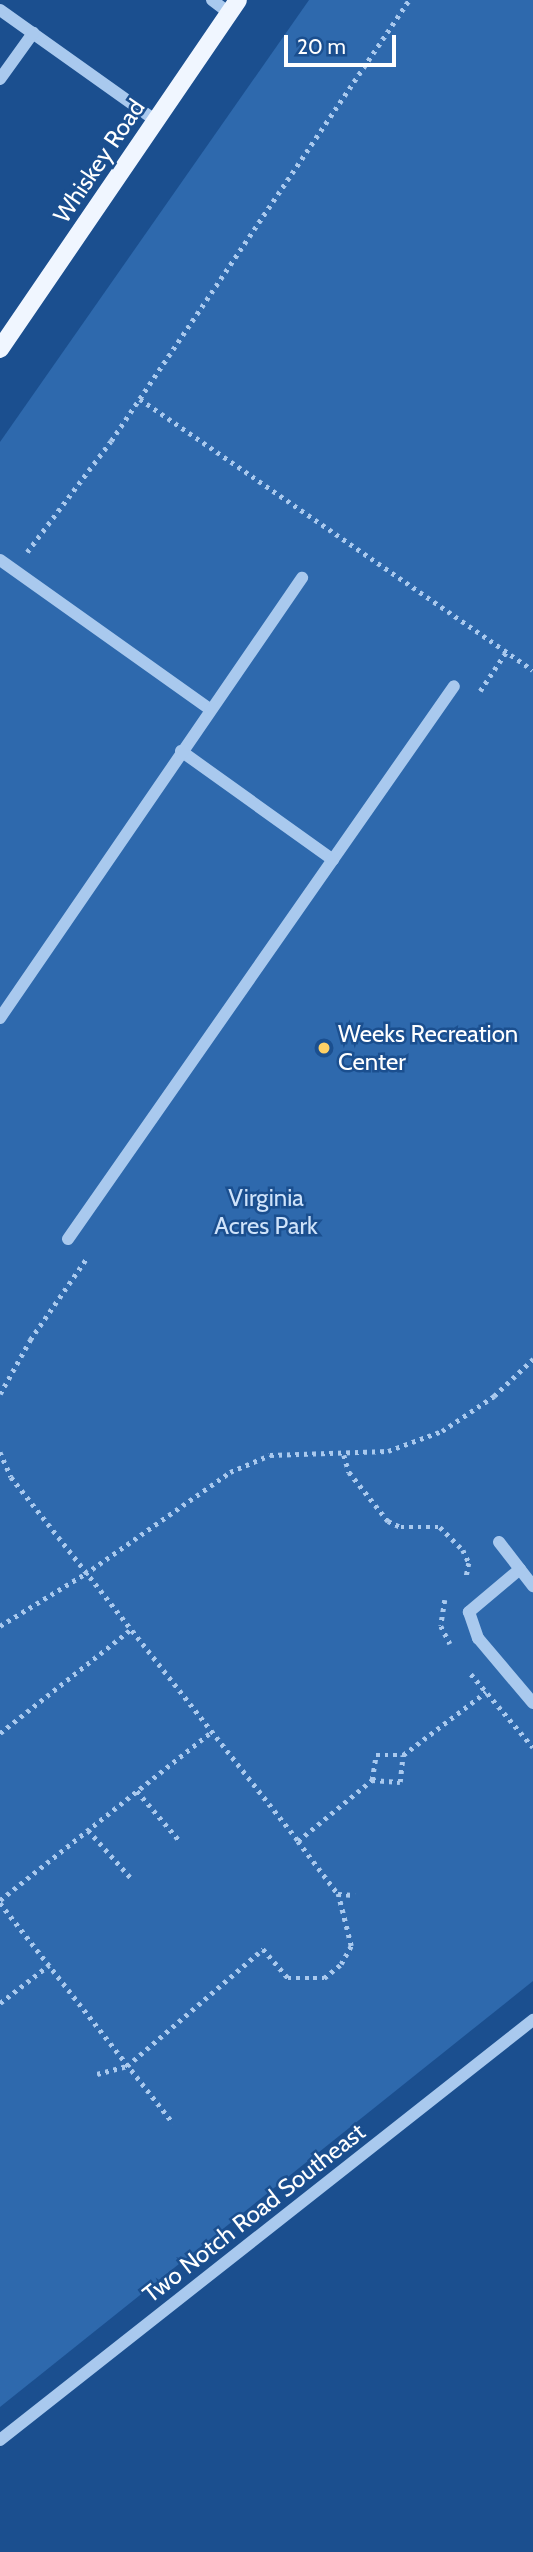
<!DOCTYPE html>
<style>
body{margin:0}
#map{position:relative;width:533px;height:2552px;overflow:hidden;background:#1b4f8f;font-family:Cabin,sans-serif}
div>[style]{position:absolute}
.green>*{inset:0;background:#2e69ad}
.path>*{height:4.5px;margin-top:-2.25px;transform-origin:0;background:repeating-linear-gradient(90deg,#a9c9ee 0 3.5px,transparent 0 8.5px)}
.minor>*{height:12px;margin:-6px;padding:0 6px;transform-origin:6px;border-radius:6px;background:#a9c9ee}
.major>*{height:18px;margin:-9px;padding:0 9px;transform-origin:9px;border-radius:9px;background:#f0f6ff}
.dots>*{width:19px;height:19px;translate:-50% -50%;box-sizing:border-box;border:4px solid #1b4f8f;border-radius:50%}
span{translate:-50% -50%;white-space:nowrap;text-align:center;line-height:1.15;-webkit-text-stroke:5px #1b4f8f;paint-order:stroke}
.street-label{font-size:24px;color:#fff}
.poi-label{font-size:24px;color:#fff}
.left{translate:0 -50%;text-align:left}
.park-label{font-size:24px;color:#cfe3fa}
.scale{position:absolute;left:284px;top:35px;width:112px;height:32px;box-sizing:border-box;border:4px solid #fff;border-top:0;padding-left:9px;font-size:21px;line-height:24px;white-space:nowrap;color:#fff;-webkit-text-stroke:5px #1b4f8f;paint-order:stroke}
</style>
<div id="map">
<div class="green">
<div style="clip-path:polygon(309px 0,533px 0,533px 1981px,0 2407px,0 442px)"></div>
</div>
<div class="path">
<div style="left:140px;top:399px;width:477px;rotate:34.6deg"></div>
<div style="left:27px;top:552px;width:139px;rotate:-52.9deg"></div>
<div style="left:111px;top:441px;width:532px;rotate:-55.95deg"></div>
<div style="left:480px;top:691px;width:47px;rotate:-56.3deg"></div>
<div style="left:0;top:1394px;width:62px;rotate:-60.9deg"></div>
<div style="left:30px;top:1340px;width:98px;rotate:-55.3deg"></div>
<div style="left:0;top:1452px;width:27px;rotate:66deg"></div>
<div style="left:11px;top:1477px;width:464px;rotate:51.7deg"></div>
<div style="left:298px;top:1841px;width:96px;rotate:-39.5deg"></div>
<div style="left:372px;top:1780px;width:25px;rotate:-81deg"></div>
<div style="left:376px;top:1755px;width:27px"></div>
<div style="left:403px;top:1755px;width:104px;rotate:-37.2deg"></div>
<div style="left:344px;top:1455px;width:18px;rotate:74deg"></div>
<div style="left:349px;top:1472px;width:63px;rotate:51.5deg"></div>
<div style="left:388px;top:1521px;width:14px;rotate:25deg"></div>
<div style="left:401px;top:1527px;width:39px"></div>
<div style="left:440px;top:1527px;width:33px;rotate:45deg"></div>
<div style="left:463px;top:1550px;width:14px;rotate:65deg"></div>
<div style="left:469px;top:1563px;width:16px;rotate:101deg"></div>
<div style="left:445px;top:1600px;width:26px;rotate:99deg"></div>
<div style="left:441px;top:1626px;width:20px;rotate:63deg"></div>
<div style="left:0;top:1626px;width:100px;rotate:-31.5deg"></div>
<div style="left:85px;top:1574px;width:177px;rotate:-35.1deg"></div>
<div style="left:230px;top:1472px;width:43px;rotate:-23deg"></div>
<div style="left:270px;top:1455px;width:118px;rotate:-1.9deg"></div>
<div style="left:388px;top:1451px;width:58px;rotate:-20.3deg"></div>
<div style="left:442px;top:1431px;width:63px;rotate:-33.9deg"></div>
<div style="left:494px;top:1396px;width:54px;rotate:-43.5deg"></div>
<div style="left:471px;top:1674px;width:96px;rotate:49.7deg"></div>
<div style="left:0;top:1733px;width:166px;rotate:-38.4deg"></div>
<div style="left:372px;top:1780px;width:28px;rotate:4deg"></div>
<div style="left:400px;top:1782px;width:27px;rotate:-84deg"></div>
<div style="left:137px;top:1791px;width:65px;rotate:49.4deg"></div>
<div style="left:88px;top:1830px;width:64px;rotate:48.1deg"></div>
<div style="left:298px;top:1841px;width:66px;rotate:53deg"></div>
<div style="left:338px;top:1894px;width:17px;rotate:3deg"></div>
<div style="left:0;top:1900px;width:270px;rotate:-38.5deg"></div>
<div style="left:0;top:1903px;width:280px;rotate:51.8deg"></div>
<div style="left:0;top:2003px;width:62px;rotate:-37.8deg"></div>
<div style="left:97px;top:2074px;width:31px;rotate:-15deg"></div>
<div style="left:127px;top:2066px;width:179px;rotate:-40.7deg"></div>
<div style="left:263px;top:1949px;width:38px;rotate:49deg"></div>
<div style="left:288px;top:1978px;width:36px"></div>
<div style="left:324px;top:1978px;width:22px;rotate:-39deg"></div>
<div style="left:341px;top:1964px;width:21px;rotate:-61deg"></div>
<div style="left:351px;top:1946px;width:54px;rotate:-104deg"></div>
</div>
<div class="minor">
<div style="left:212px;top:0;width:21px;rotate:37deg"></div>
<div style="left:0;top:10px;width:191px;rotate:35.4deg"></div>
<div style="left:0;top:79px;width:57px;rotate:-54.3deg"></div>
<div style="left:0;top:560px;width:257px;rotate:35.4deg"></div>
<div style="left:181px;top:751px;width:187px;rotate:35.6deg"></div>
<div style="left:0;top:1018px;width:534px;rotate:-55.54deg"></div>
<div style="left:68px;top:1239px;width:674px;rotate:-55.08deg"></div>
<div style="left:499px;top:1542px;width:56px;rotate:52.3deg"></div>
<div style="left:520px;top:1569px;width:67px;rotate:139.9deg"></div>
<div style="left:469px;top:1612px;width:28px;rotate:71deg"></div>
<div style="left:478px;top:1638px;width:85px;rotate:49.8deg"></div>
<div style="left:0;top:2440px;width:679px;rotate:-38.24deg"></div>
</div>
<div class="major">
<div style="left:0;top:349px;width:422px;rotate:-55.7deg"></div>
</div>
<div class="dots">
<div style="left:324px;top:1048px;background:#ffd166"></div>
</div>
<div class="street-label">
<span style="left:99px;top:161px;rotate:-56deg">Whiskey Road</span>
<span style="left:254px;top:2213px;rotate:-38deg">Two Notch Road Southeast</span>
</div>
<div class="poi-label">
<span class="left" style="left:338px;top:1048px">Weeks Recreation<br>Center</span>
</div>
<div class="park-label">
<span style="left:266px;top:1212px">Virginia<br>Acres Park</span>
</div>
<div class="scale">20 m</div>
</div>
